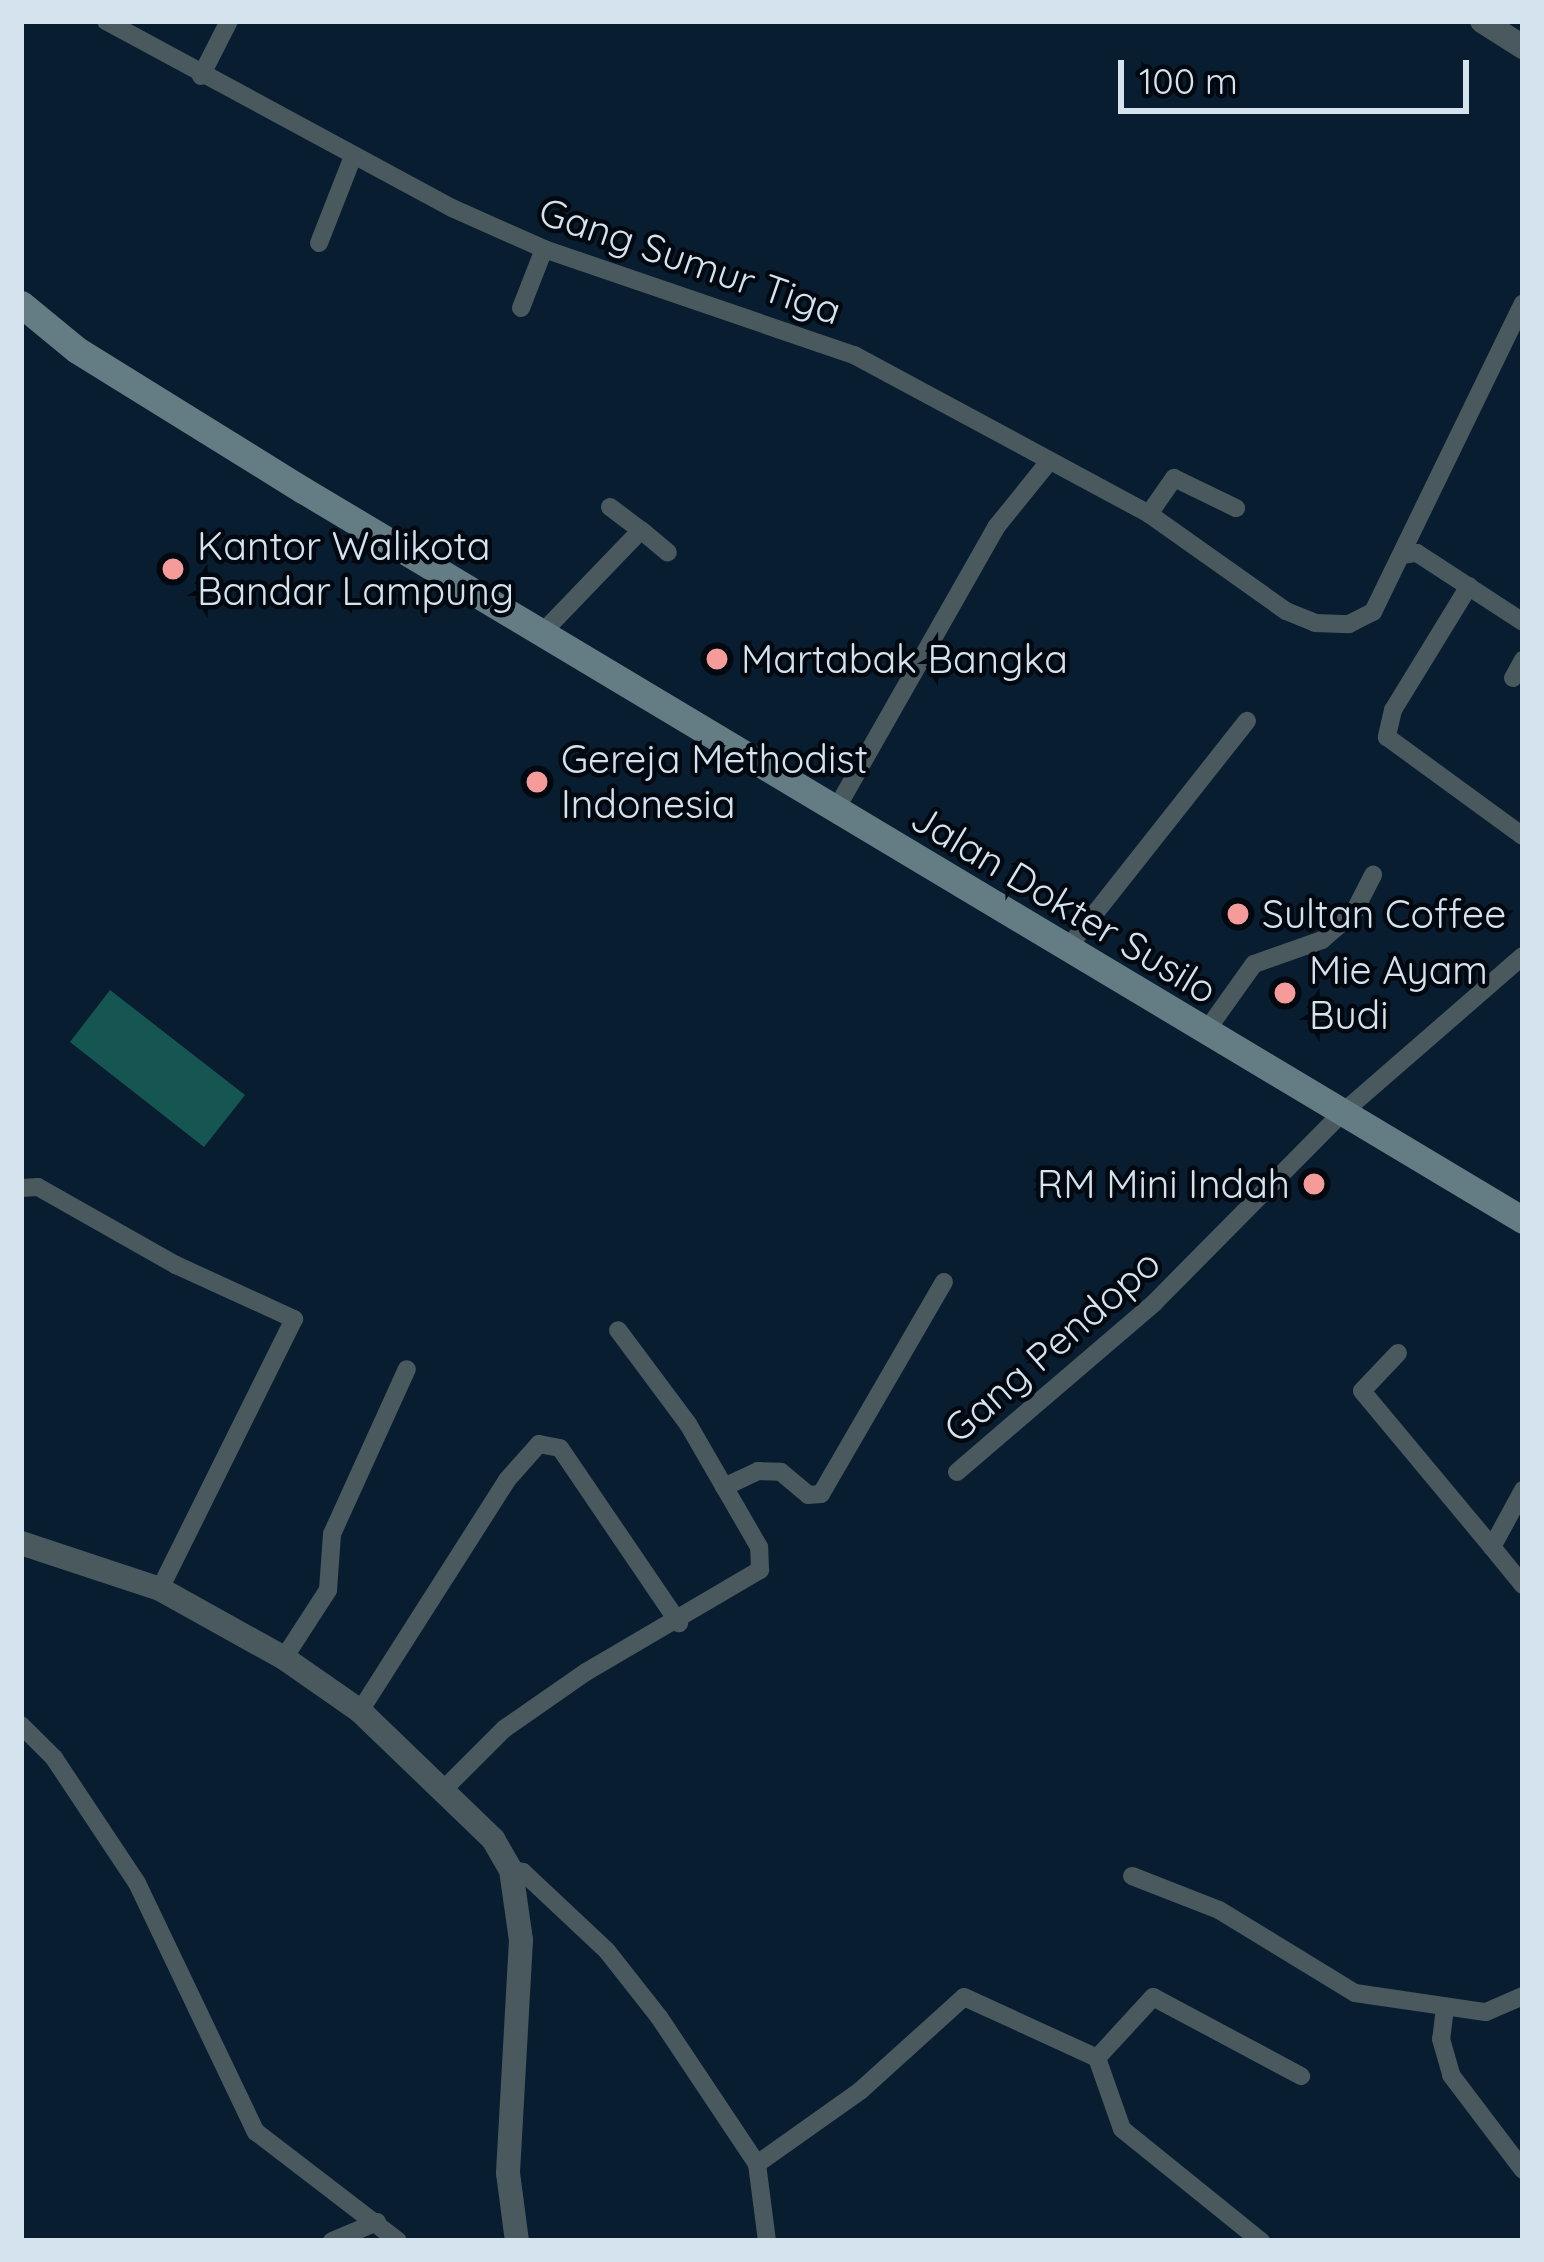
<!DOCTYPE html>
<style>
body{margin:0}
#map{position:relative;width:1544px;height:2262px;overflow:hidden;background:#081e30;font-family:Quicksand,sans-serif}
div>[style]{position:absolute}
.water>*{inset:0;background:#155653}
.minor>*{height:18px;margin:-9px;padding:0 9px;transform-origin:9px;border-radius:9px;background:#4a595e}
.tertiary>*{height:24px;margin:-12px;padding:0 12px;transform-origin:12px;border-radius:12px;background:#4a595e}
.secondary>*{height:27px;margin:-13.5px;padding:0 13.5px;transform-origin:13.5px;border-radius:13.5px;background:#647c83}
.dots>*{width:33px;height:33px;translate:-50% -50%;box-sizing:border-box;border:6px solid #02080f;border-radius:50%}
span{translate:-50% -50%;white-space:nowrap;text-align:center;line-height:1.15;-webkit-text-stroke:9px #02080f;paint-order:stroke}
.street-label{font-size:39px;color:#d5e3ef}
.poi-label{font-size:39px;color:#d5e3ef}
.left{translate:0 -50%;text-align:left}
.right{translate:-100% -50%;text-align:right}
.frame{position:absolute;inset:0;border:24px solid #d5e3ef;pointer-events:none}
.scale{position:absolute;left:1118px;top:60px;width:351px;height:54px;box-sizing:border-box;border:6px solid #d5e3ef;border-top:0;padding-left:15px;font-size:36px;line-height:42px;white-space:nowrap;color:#d5e3ef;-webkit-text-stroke:9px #02080f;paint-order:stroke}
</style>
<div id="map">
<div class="water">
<div style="clip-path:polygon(110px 990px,245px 1095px,204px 1147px,70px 1042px)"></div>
</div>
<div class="minor">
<div style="left:106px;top:21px;width:393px;rotate:28.4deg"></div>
<div style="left:452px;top:208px;width:101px;rotate:24deg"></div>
<div style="left:544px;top:249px;width:328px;rotate:18.9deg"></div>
<div style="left:854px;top:355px;width:335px;rotate:28.3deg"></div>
<div style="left:1149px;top:514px;width:168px;rotate:35.3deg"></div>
<div style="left:1286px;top:611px;width:31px;rotate:22deg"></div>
<div style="left:1315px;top:623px;width:34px;rotate:2deg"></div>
<div style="left:1349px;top:624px;width:27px;rotate:-27deg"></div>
<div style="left:1373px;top:612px;width:343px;rotate:-64.1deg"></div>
<div style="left:201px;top:76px;width:62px;rotate:-63deg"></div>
<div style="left:319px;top:243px;width:90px;rotate:-68.6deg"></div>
<div style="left:521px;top:308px;width:63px;rotate:-68.7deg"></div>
<div style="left:610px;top:507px;width:39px;rotate:37deg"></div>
<div style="left:1149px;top:514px;width:44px;rotate:-55.2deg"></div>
<div style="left:1174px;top:478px;width:69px;rotate:25.8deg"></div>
<div style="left:1402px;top:555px;width:15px;rotate:-8deg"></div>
<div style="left:1417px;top:553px;width:126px;rotate:33.1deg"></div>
<div style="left:1469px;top:586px;width:145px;rotate:121.5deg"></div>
<div style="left:1393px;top:710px;width:28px;rotate:103deg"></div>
<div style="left:1387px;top:737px;width:168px;rotate:36.1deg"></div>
<div style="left:541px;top:634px;width:144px;rotate:-46.1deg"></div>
<div style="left:641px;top:530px;width:35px;rotate:40deg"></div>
<div style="left:1513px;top:678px;width:21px;rotate:-61deg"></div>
<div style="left:835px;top:811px;width:328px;rotate:-60.4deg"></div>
<div style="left:997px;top:526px;width:80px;rotate:-51.1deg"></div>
<div style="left:1066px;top:950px;width:292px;rotate:-51.7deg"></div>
<div style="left:1204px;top:1034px;width:86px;rotate:-54.5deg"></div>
<div style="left:1254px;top:964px;width:72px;rotate:-19.4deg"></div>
<div style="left:1322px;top:940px;width:43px;rotate:-41.2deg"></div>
<div style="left:1354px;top:912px;width:42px;rotate:-62.8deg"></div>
<div style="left:21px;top:1188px;width:17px;rotate:-3deg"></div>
<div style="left:38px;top:1187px;width:159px;rotate:29.5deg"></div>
<div style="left:176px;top:1265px;width:130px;rotate:24.6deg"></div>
<div style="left:294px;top:1319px;width:301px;rotate:116.4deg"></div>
<div style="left:1398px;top:1353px;width:52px;rotate:133.5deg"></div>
<div style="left:1362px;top:1391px;width:203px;rotate:50.2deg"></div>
<div style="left:957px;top:1472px;width:260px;rotate:-40.6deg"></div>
<div style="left:1154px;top:1303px;width:266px;rotate:-45.3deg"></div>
<div style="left:1341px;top:1114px;width:241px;rotate:-41deg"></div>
<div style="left:724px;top:1487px;width:38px;rotate:-25deg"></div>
<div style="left:758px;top:1471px;width:23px;rotate:2deg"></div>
<div style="left:781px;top:1472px;width:35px;rotate:40deg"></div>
<div style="left:808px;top:1495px;width:13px;rotate:-4deg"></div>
<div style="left:821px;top:1494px;width:245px;rotate:-59.9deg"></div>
<div style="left:1523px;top:1490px;width:65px;rotate:118.5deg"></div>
<div style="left:1492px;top:1547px;width:49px;rotate:50.8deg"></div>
<div style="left:284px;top:1658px;width:81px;rotate:-57.1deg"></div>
<div style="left:328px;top:1590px;width:56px;rotate:-85.9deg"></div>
<div style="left:332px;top:1534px;width:181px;rotate:-65.6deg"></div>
<div style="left:360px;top:1711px;width:274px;rotate:-57.5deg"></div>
<div style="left:507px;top:1480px;width:48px;rotate:-48.4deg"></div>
<div style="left:539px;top:1444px;width:21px;rotate:11deg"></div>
<div style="left:560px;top:1448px;width:212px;rotate:55.8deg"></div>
<div style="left:21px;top:1725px;width:47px;rotate:45deg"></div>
<div style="left:54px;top:1758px;width:150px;rotate:56.4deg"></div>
<div style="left:137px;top:1883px;width:276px;rotate:64.5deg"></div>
<div style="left:256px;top:2132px;width:179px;rotate:37.5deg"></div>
<div style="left:445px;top:1788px;width:83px;rotate:-45deg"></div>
<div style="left:504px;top:1729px;width:100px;rotate:-34.8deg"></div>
<div style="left:586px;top:1672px;width:202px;rotate:-30.4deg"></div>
<div style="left:760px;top:1570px;width:23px;rotate:-92deg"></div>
<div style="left:759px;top:1547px;width:142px;rotate:-120deg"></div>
<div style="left:688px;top:1424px;width:117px;rotate:-126.7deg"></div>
<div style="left:511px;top:1870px;width:12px;rotate:9deg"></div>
<div style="left:523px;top:1872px;width:115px;rotate:43.2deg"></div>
<div style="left:607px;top:1951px;width:84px;rotate:51.8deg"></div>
<div style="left:659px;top:2017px;width:177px;rotate:56.3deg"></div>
<div style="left:757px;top:2164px;width:78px;rotate:82.6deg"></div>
<div style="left:1132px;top:1876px;width:93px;rotate:21.3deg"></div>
<div style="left:1219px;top:1910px;width:159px;rotate:31.4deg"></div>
<div style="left:1355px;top:1993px;width:132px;rotate:8.3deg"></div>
<div style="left:1486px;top:2012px;width:40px;rotate:-23.4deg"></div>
<div style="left:1445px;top:2008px;width:31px;rotate:97deg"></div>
<div style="left:1441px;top:2039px;width:37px;rotate:74deg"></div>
<div style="left:1451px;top:2075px;width:119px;rotate:52.8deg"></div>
<div style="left:1097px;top:2058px;width:75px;rotate:70.6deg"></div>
<div style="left:1122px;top:2129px;width:179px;rotate:38.9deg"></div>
<div style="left:757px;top:2164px;width:126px;rotate:-35.3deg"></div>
<div style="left:860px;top:2091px;width:140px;rotate:-42.1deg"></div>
<div style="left:964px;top:1997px;width:146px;rotate:24.6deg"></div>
<div style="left:1097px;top:2058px;width:83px;rotate:-47.4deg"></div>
<div style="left:1153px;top:1997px;width:168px;rotate:28.1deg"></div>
<div style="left:332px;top:2241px;width:49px;rotate:-22.9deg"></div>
</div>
<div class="tertiary">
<div style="left:1482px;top:21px;width:49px;rotate:32.4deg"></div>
<div style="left:21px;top:1543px;width:146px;rotate:18.3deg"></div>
<div style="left:160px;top:1589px;width:142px;rotate:29.1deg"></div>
<div style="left:284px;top:1658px;width:93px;rotate:34.9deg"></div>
<div style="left:360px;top:1711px;width:185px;rotate:43.9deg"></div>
<div style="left:493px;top:1839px;width:36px;rotate:60deg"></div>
<div style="left:511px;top:1870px;width:71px;rotate:81.9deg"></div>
<div style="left:521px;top:1940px;width:233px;rotate:93.2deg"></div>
<div style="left:508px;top:2173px;width:69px;rotate:82.5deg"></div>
</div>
<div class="secondary">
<div style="left:21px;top:304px;width:72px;rotate:39.4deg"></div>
<div style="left:77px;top:350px;width:266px;rotate:31.8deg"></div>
<div style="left:303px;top:490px;width:1422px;rotate:30.89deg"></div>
</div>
<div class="dots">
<div style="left:173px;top:569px;background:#f59b9a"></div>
<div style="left:717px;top:659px;background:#f59b9a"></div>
<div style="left:537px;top:782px;background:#f59b9a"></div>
<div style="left:1238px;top:914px;background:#f59b9a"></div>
<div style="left:1285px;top:993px;background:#f59b9a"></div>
<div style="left:1314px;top:1184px;background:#f59b9a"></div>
</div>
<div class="street-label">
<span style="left:690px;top:261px;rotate:19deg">Gang Sumur Tiga</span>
<span style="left:1064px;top:904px;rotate:31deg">Jalan Dokter Susilo</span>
<span style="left:1052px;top:1346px;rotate:-41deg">Gang Pendopo</span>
</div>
<div class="poi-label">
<span class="left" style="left:197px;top:569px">Kantor Walikota<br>Bandar Lampung</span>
<span class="left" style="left:741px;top:659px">Martabak Bangka</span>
<span class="left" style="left:561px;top:782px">Gereja Methodist<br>Indonesia</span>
<span class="left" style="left:1262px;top:914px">Sultan Coffee</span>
<span class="left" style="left:1309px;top:993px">Mie Ayam<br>Budi</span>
<span class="right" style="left:1290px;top:1184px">RM Mini Indah</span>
</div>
<div class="frame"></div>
<div class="scale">100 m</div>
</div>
